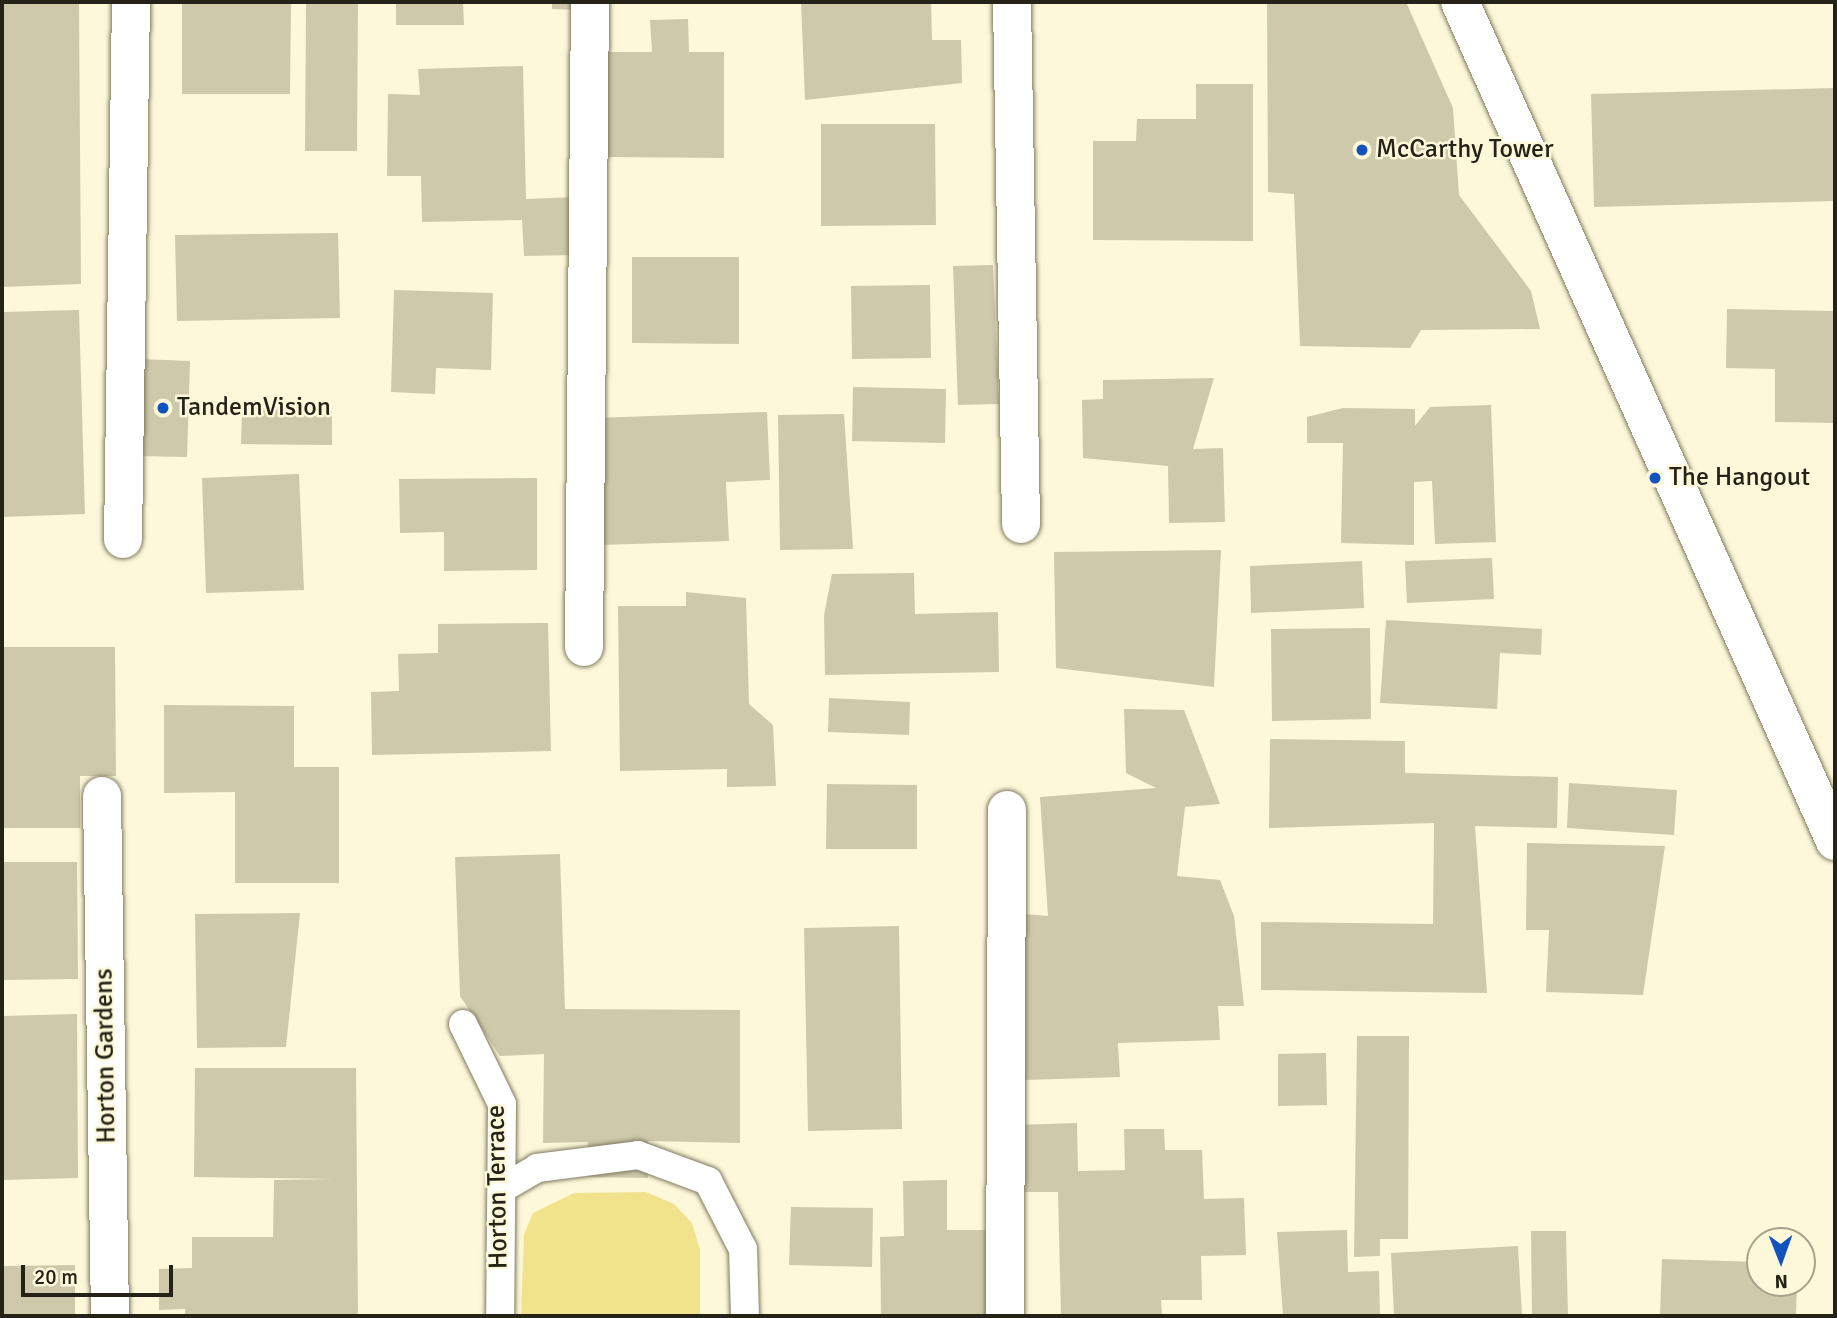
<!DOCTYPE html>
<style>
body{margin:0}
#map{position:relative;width:1837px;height:1318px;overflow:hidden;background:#fcf8d9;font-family:Signika,sans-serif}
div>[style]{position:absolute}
.green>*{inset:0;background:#f1e38b}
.building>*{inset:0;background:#cec9ab}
.roads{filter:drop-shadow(0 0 2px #7f7a5f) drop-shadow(0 0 2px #7f7a5f)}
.lane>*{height:28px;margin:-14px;padding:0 14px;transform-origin:14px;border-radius:14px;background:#fff}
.street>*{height:38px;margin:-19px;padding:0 19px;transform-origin:19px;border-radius:19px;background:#fff}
.secondary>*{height:38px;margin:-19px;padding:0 19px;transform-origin:19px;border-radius:19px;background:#fff}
.dots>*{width:19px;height:19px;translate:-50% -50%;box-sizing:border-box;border:4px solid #fcf8d9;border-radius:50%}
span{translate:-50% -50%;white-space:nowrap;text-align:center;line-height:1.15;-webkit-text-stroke:5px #fcf8d9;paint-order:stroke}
.poi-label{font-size:26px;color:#252318}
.left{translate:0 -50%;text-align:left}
.street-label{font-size:26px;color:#252318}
.frame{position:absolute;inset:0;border:4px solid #252318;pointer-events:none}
.north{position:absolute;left:1746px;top:1227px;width:70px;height:70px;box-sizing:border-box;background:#fcf8d9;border:2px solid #a6a38c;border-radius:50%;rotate:179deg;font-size:19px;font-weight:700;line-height:28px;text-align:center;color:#252318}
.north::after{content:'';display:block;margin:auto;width:24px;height:32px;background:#1252bd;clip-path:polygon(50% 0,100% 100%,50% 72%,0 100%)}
.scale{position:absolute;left:21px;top:1265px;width:152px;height:32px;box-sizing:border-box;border:4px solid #252318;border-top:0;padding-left:9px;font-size:21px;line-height:24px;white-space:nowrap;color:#252318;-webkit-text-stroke:5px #fcf8d9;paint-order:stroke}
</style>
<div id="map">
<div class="green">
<div style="clip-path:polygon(646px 1192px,674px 1204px,692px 1223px,700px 1250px,700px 1316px,521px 1316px,524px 1235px,533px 1213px,574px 1193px)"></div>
</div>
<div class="building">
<div style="clip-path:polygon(2px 2px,79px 2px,81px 284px,2px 287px)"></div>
<div style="clip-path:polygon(182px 2px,291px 2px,290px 94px,182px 94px)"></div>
<div style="clip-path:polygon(306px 2px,358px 2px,357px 151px,305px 151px)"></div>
<div style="clip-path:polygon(396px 2px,463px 2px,464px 25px,396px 25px)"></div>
<div style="clip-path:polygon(552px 2px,581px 2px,581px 10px,552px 9px)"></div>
<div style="clip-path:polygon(801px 2px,931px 2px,932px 40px,961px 40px,962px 83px,805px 100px)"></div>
<div style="clip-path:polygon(1267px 2px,1406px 2px,1453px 108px,1459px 195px,1531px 291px,1540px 329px,1421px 330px,1410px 348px,1300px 346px,1294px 194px,1268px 192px)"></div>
<div style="clip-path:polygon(688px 19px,689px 52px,724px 52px,724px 158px,605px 157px,605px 52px,652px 52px,650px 20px)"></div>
<div style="clip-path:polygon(523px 66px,526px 199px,575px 197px,577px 255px,524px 256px,522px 220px,422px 222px,421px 176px,387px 176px,388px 94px,420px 95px,418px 69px)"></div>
<div style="clip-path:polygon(1196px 84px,1253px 84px,1253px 241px,1093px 240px,1093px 141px,1136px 141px,1137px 119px,1196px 119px)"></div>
<div style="clip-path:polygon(1835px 88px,1835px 201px,1594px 207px,1591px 94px)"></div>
<div style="clip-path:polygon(821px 124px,935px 124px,936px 225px,821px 226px)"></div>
<div style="clip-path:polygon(338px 233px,340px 318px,177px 321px,175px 235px)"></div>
<div style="clip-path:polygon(632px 257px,739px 257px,739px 344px,632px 343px)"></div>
<div style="clip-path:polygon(993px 265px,999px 404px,958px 405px,953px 266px)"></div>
<div style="clip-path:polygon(930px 285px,931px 358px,852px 359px,851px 286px)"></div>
<div style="clip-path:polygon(394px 290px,493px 293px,491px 370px,436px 368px,435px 394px,391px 392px)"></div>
<div style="clip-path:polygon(1727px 309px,1835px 311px,1835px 423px,1775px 422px,1775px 369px,1726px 368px)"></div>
<div style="clip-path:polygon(79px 310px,85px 514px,2px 517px,2px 312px)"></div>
<div style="clip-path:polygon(140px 359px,190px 361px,187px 457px,136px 456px)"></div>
<div style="clip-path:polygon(1214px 378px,1193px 449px,1223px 448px,1225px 522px,1169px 523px,1168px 466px,1083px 458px,1082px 400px,1103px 399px,1103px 380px)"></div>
<div style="clip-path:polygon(853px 387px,946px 389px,945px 443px,852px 441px)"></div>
<div style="clip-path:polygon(1491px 405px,1496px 542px,1435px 544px,1432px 481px,1414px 482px,1414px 545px,1341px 543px,1343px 443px,1307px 443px,1307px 417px,1343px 408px,1415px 409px,1415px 426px,1430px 407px)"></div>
<div style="clip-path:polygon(242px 408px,332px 410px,332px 445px,241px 444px)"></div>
<div style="clip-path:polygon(767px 412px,770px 480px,726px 482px,729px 541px,600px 545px,594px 418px)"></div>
<div style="clip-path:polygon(844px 414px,853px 549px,780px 550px,778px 415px)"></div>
<div style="clip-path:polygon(299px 474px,304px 590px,206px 593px,202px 478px)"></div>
<div style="clip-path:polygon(537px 478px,537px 570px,444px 571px,444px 532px,400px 533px,399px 479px)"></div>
<div style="clip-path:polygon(1221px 550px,1214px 687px,1056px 668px,1054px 552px)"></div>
<div style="clip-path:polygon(1492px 558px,1494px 599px,1407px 603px,1405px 561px)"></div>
<div style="clip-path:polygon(1362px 561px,1364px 608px,1251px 613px,1250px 566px)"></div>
<div style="clip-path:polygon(914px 573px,915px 614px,998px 612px,999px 672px,825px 675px,824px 615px,832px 574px)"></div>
<div style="clip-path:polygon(686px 592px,746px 598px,749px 704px,773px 725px,776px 786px,727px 787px,727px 769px,620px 771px,618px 606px,686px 606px)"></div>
<div style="clip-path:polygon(1386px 620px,1542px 629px,1541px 655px,1500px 653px,1497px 709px,1380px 703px)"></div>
<div style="clip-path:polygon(548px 623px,551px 751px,372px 755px,371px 692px,399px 691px,398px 654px,438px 653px,438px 624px)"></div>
<div style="clip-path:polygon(1370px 628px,1371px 719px,1272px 721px,1271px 629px)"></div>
<div style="clip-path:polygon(2px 647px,115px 647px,116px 776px,80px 776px,80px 828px,2px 828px)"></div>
<div style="clip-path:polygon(829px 698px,910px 702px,909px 735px,828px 732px)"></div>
<div style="clip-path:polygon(164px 705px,294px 706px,294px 767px,339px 767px,339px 883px,235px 883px,235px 792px,164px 793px)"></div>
<div style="clip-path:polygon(1124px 709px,1184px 710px,1220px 804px,1185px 807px,1177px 876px,1220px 880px,1234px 916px,1244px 1006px,1218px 1006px,1220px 1040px,1118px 1043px,1120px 1077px,1025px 1080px,1024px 914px,1048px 916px,1040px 797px,1156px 788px,1126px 773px)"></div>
<div style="clip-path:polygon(1270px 739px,1405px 741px,1405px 773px,1558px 777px,1557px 828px,1475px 826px,1487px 993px,1261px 990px,1261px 922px,1433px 924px,1434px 823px,1269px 828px)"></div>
<div style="clip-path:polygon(1569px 783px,1677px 790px,1674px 835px,1567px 828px)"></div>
<div style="clip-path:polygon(827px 784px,917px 785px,917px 849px,826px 849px)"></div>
<div style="clip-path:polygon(1527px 843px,1665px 846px,1643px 995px,1546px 992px,1549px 930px,1526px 930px)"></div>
<div style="clip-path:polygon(560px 854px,565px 1009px,740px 1010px,740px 1143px,648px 1141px,648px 1178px,588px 1177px,588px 1142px,543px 1143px,544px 1054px,500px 1056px,460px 996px,455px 857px)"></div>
<div style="clip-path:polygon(2px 862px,77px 862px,78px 979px,2px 980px)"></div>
<div style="clip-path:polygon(300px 913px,286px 1047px,197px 1048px,195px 914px)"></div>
<div style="clip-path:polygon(899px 926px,902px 1129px,808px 1131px,804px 928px)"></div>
<div style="clip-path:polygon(77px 1014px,78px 1178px,2px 1180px,2px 1016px)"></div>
<div style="clip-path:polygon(1357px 1036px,1409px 1036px,1408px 1239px,1380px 1239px,1380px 1256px,1354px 1257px)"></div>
<div style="clip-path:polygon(1326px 1053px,1327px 1105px,1278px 1106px,1278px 1054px)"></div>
<div style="clip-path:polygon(195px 1068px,356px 1068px,358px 1316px,185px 1316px,185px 1309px,159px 1310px,159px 1269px,192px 1268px,192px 1237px,273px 1237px,274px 1180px,334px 1179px,194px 1177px)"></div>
<div style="clip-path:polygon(1077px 1123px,1078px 1171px,1125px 1170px,1124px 1129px,1164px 1129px,1165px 1150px,1202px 1150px,1204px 1199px,1244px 1198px,1246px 1255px,1201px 1256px,1202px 1300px,1161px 1300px,1162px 1316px,1061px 1316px,1058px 1192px,1016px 1192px,1014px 1125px)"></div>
<div style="clip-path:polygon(947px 1180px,947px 1230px,986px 1230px,988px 1316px,881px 1316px,880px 1237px,904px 1236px,903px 1181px)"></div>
<div style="clip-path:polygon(791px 1207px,873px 1208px,872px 1267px,789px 1265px)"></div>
<div style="clip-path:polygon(1347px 1230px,1348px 1272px,1379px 1271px,1380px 1316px,1283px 1316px,1277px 1232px)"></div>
<div style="clip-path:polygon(1531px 1231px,1566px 1231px,1568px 1316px,1532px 1316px)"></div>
<div style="clip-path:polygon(1518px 1246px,1522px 1316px,1394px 1316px,1391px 1253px)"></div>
<div style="clip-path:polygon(1662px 1259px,1760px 1262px,1760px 1283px,1797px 1283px,1796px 1316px,1660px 1316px)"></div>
<div style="clip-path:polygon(75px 1265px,75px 1316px,2px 1316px,2px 1266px)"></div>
</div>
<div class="roads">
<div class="lane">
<div style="left:463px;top:1024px;width:89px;rotate:64deg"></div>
<div style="left:502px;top:1104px;width:212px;rotate:90.5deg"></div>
<div style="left:503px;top:1188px;width:39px;rotate:-30deg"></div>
<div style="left:537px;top:1168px;width:102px;rotate:-7.3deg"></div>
<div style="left:638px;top:1155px;width:75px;rotate:20.4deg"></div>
<div style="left:708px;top:1181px;width:76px;rotate:62.8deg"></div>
<div style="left:743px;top:1249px;width:67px;rotate:88.3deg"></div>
</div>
<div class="street">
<div style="left:1012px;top:2px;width:522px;rotate:89.01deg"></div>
<div style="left:123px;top:539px;width:537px;rotate:-89.15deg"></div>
<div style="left:584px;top:647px;width:645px;rotate:-89.47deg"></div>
<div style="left:102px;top:796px;width:520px;rotate:89.12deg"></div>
<div style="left:1005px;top:1316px;width:506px;rotate:-89.77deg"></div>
</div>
<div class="secondary">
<div style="left:1460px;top:2px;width:919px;rotate:65.92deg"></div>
</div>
</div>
<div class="dots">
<div style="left:1362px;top:150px;background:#1252bd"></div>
<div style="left:163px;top:408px;background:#1252bd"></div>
<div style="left:1655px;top:478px;background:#1252bd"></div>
</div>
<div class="poi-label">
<span class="left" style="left:1376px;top:150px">McCarthy Tower</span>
<span class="left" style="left:177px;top:408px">TandemVision</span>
<span class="left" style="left:1669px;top:478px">The Hangout</span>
</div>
<div class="street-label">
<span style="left:106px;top:1056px;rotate:-91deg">Horton Gardens</span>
<span style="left:498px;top:1187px;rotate:-91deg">Horton Terrace</span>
</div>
<div class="frame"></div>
<div class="north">N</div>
<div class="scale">20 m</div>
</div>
